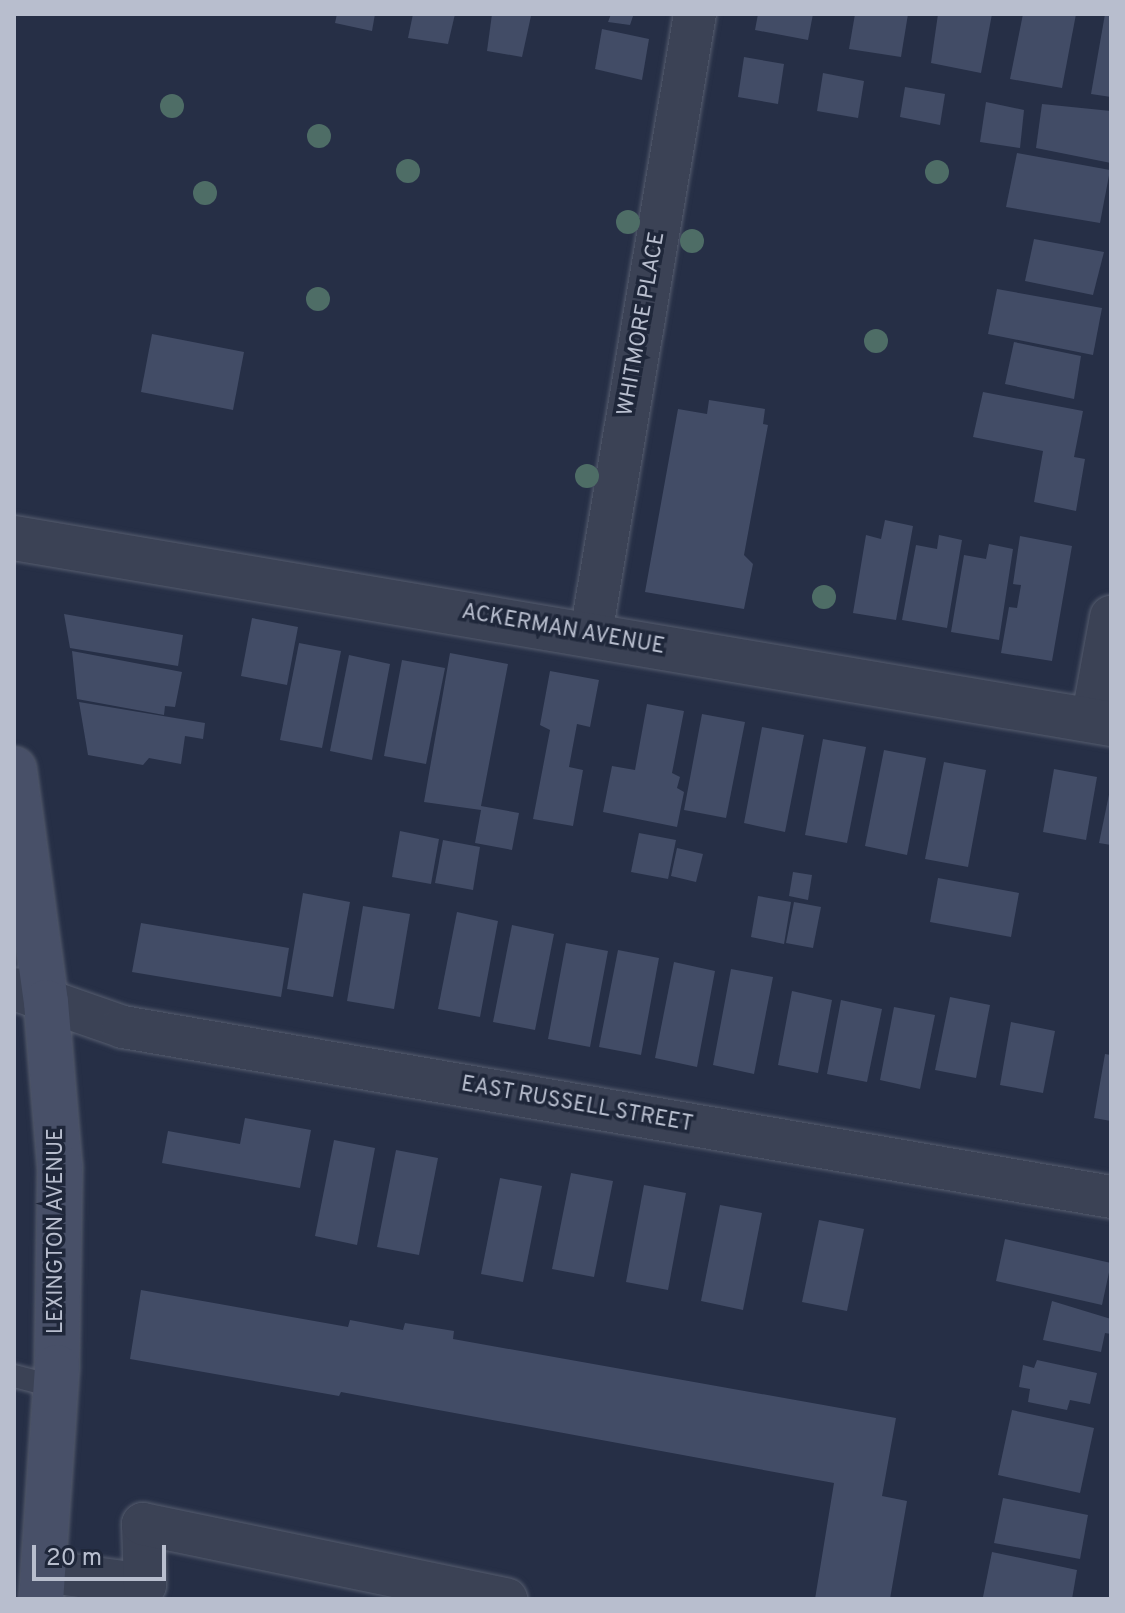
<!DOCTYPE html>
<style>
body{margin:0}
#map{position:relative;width:1125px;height:1613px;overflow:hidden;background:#262f46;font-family:Overpass,sans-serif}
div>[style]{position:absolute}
.building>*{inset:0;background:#424c66}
.roads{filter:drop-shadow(0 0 2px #565d6f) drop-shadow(0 0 2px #565d6f)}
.service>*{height:22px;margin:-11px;padding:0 11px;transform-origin:11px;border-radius:11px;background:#3b4255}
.minor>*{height:42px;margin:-21px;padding:0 21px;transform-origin:21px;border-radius:21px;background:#3b4255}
.tertiary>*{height:44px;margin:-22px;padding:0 22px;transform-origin:22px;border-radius:22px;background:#3b4255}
.secondary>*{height:44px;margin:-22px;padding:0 22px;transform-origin:22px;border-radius:22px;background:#485068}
.trees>*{width:24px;height:24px;margin:-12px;border-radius:50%;background:#4e6d66}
span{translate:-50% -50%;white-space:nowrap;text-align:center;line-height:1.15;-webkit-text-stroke:7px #1f273a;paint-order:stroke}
.street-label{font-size:22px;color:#b8bece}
.frame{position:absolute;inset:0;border:16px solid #b8bece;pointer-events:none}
.scale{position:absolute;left:32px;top:1545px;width:134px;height:36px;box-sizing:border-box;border:4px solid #b8bece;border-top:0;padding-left:10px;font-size:24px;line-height:28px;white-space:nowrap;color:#b8bece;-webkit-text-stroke:6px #1f273a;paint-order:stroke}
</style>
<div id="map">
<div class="building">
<div style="clip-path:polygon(337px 14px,375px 14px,372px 31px,335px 23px)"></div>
<div style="clip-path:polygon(413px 14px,455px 14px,448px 44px,408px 38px)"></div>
<div style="clip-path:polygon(492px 14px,531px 16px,522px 57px,487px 51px)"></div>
<div style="clip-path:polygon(611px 14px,640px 14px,633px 16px,630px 25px,608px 22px)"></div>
<div style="clip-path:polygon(758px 14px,813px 14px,808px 40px,755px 30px)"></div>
<div style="clip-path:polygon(855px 14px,908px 14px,901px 57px,849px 49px)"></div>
<div style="clip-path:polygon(938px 14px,992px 14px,981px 73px,931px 63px)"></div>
<div style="clip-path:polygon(1023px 14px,1076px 14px,1062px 88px,1010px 79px)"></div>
<div style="clip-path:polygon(1105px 14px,1111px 14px,1111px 97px,1091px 94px)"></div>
<div style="clip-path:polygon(602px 29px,649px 39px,642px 80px,595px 69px)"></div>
<div style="clip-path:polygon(744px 57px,784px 64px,778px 104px,738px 97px)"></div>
<div style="clip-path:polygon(823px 73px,864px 81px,858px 118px,817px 111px)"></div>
<div style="clip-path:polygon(905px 87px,945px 94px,940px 125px,900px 117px)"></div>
<div style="clip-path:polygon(986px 102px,1024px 110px,1020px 148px,980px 142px)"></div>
<div style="clip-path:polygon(1042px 104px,1111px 111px,1111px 163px,1036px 148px)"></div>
<div style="clip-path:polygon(1017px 153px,1110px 170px,1100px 223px,1006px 207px)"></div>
<div style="clip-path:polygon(1034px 239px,1104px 252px,1093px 295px,1025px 281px)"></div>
<div style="clip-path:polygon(997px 289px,1102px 308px,1093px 355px,988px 334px)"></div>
<div style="clip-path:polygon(152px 334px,244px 352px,233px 410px,141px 392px)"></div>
<div style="clip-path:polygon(1014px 342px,1081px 356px,1074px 399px,1005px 384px)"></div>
<div style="clip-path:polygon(983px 392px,1083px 411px,1074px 457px,1085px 459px,1076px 511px,1034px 502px,1043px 451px,973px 437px)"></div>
<div style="clip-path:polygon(709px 400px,765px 409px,763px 424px,768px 425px,744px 555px,753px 564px,744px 609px,645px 592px,678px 409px,707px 414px)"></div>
<div style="clip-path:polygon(885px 520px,913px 526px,896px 620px,853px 613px,866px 535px,881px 539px)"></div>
<div style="clip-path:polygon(939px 535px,962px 540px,947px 628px,902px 620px,916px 545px,937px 549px)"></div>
<div style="clip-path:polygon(1020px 536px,1072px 546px,1052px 661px,1001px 653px,1009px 607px,1017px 608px,1021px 585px,1013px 584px)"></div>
<div style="clip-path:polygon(989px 544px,1013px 549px,999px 640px,951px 632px,964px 555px,986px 559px)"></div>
<div style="clip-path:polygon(64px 614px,183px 635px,178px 666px,70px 648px)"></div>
<div style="clip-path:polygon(252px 618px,298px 627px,287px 685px,241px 676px)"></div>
<div style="clip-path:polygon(299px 643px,341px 651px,322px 748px,280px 740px)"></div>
<div style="clip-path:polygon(72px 651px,182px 672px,175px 707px,165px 706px,164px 715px,77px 699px)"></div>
<div style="clip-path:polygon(450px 653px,508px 664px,481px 806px,519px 813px,512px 850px,475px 843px,481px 810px,424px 802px)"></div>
<div style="clip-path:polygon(349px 655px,390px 664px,372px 760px,330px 751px)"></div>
<div style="clip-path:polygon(402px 660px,445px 668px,426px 764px,384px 756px)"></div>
<div style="clip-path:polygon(550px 671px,599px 680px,590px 727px,577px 724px,569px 767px,583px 770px,573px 826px,533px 819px,550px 730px,540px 725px)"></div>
<div style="clip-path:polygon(79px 702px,205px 723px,203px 739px,185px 736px,181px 764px,149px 758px,143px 765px,88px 755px)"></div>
<div style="clip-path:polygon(647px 704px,684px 711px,672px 773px,680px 777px,677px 788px,684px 792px,677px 827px,603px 812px,612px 766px,635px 770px)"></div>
<div style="clip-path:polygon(702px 714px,745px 722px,726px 818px,684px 810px)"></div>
<div style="clip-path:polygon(762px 727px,804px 735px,785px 832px,744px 823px)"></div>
<div style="clip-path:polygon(823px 739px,866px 747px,847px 843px,805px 835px)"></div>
<div style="clip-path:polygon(884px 750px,926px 758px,907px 855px,865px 846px)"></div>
<div style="clip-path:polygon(944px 762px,986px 770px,968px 867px,925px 859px)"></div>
<div style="clip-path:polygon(1054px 769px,1097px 777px,1086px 840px,1043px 832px)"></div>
<div style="clip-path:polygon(1111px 785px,1111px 845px,1099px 843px)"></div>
<div style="clip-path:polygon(400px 831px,439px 839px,431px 884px,392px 877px)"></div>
<div style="clip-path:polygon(639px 833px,676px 840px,668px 879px,631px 872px)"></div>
<div style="clip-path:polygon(443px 840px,480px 847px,473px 890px,435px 883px)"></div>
<div style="clip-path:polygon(677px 848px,703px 854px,696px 882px,671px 876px)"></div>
<div style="clip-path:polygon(793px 872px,812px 875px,808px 900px,789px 896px)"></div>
<div style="clip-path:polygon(938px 878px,1019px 893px,1011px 937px,930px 922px)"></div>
<div style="clip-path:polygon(303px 893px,350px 902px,333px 997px,287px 989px)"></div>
<div style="clip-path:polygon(758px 896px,791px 902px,784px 944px,751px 937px)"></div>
<div style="clip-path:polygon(794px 902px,821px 907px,813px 948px,786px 943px)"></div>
<div style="clip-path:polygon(363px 906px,410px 914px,394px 1009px,347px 1001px)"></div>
<div style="clip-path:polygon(457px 912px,498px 921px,480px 1017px,438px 1009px)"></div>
<div style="clip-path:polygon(141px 923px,289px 948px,281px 997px,132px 972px)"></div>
<div style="clip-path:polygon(512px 925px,554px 934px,535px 1030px,493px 1022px)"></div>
<div style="clip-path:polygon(566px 943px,608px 951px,590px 1047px,548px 1039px)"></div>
<div style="clip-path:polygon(618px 950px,659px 958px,641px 1055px,599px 1047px)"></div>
<div style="clip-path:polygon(674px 962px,715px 971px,697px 1067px,655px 1058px)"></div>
<div style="clip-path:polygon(731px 969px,773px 977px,754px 1074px,713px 1065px)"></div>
<div style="clip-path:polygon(792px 991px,832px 1000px,818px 1073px,778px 1065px)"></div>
<div style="clip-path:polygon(950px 997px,990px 1005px,976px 1078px,935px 1070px)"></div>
<div style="clip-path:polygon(841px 1000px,882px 1009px,867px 1082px,827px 1074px)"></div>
<div style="clip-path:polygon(894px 1007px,935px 1015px,920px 1089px,880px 1080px)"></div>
<div style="clip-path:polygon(1011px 1022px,1055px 1031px,1043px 1093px,1000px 1085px)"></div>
<div style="clip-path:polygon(1105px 1054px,1111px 1055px,1111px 1121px,1094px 1118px)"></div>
<div style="clip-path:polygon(245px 1118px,311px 1130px,300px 1188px,162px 1163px,168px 1131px,240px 1144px)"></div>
<div style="clip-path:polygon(334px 1140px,375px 1148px,357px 1245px,315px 1236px)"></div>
<div style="clip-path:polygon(396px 1150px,438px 1158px,419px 1255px,377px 1247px)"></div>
<div style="clip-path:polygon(571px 1173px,613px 1181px,594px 1277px,552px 1269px)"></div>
<div style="clip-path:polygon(500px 1178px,542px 1186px,523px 1282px,481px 1274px)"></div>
<div style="clip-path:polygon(644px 1185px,686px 1193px,668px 1290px,626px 1282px)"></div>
<div style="clip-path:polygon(720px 1205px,762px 1213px,743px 1310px,701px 1301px)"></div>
<div style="clip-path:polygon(819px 1220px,864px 1229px,847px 1311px,802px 1302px)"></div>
<div style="clip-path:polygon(1005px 1239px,1111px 1263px,1102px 1305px,996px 1281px)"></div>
<div style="clip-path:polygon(141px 1290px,348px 1327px,350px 1320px,403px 1330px,405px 1323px,454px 1331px,453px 1339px,896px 1418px,882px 1496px,907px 1501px,890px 1599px,815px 1599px,834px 1483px,341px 1392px,339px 1396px,130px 1359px)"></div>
<div style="clip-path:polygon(1052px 1301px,1111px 1319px,1111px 1334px,1105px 1333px,1101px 1352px,1043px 1340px)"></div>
<div style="clip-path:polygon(1037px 1360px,1097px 1373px,1090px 1404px,1070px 1400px,1067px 1410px,1028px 1402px,1030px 1389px,1019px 1387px,1023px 1365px,1034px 1368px)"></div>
<div style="clip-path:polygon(1012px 1410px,1094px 1428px,1080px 1493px,998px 1475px)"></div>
<div style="clip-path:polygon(1003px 1498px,1088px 1515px,1080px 1559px,994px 1543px)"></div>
<div style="clip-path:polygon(992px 1552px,1077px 1570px,1072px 1599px,983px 1597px)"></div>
</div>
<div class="roads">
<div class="service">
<div style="left:14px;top:1376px;width:43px;rotate:14.7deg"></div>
</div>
<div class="minor">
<div style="left:591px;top:634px;width:629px;rotate:-80.48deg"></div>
<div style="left:1092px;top:721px;width:106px;rotate:-79.6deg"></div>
<div style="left:14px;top:989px;width:115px;rotate:19.2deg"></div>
<div style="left:123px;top:1027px;width:1003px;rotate:9.76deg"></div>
<div style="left:43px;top:1571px;width:103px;rotate:7.8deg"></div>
<div style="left:145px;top:1585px;width:61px;rotate:-91.9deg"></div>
<div style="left:143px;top:1524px;width:371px;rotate:11.7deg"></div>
</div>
<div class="tertiary">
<div style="left:14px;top:538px;width:1113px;rotate:9.62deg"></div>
</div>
<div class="secondary">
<div style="left:14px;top:769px;width:235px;rotate:82.2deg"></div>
<div style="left:46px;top:1002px;width:166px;rotate:85.2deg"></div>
<div style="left:60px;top:1167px;width:200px;rotate:90.9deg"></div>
<div style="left:57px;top:1367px;width:233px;rotate:93.9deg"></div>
</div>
</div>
<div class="trees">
<div style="left:172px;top:106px"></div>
<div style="left:319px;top:136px"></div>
<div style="left:408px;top:171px"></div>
<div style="left:937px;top:172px"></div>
<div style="left:205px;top:193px"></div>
<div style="left:628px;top:222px"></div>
<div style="left:692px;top:241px"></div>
<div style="left:318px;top:299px"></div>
<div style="left:876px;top:341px"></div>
<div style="left:587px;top:476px"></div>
<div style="left:824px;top:597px"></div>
</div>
<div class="street-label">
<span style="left:642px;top:324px;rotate:-80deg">WHITMORE PLACE</span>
<span style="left:563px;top:630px;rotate:10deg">ACKERMAN AVENUE</span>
<span style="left:577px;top:1105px;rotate:10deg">EAST RUSSELL STREET</span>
<span style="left:57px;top:1231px;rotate:-90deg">LEXINGTON AVENUE</span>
</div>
<div class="frame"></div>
<div class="scale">20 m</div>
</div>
